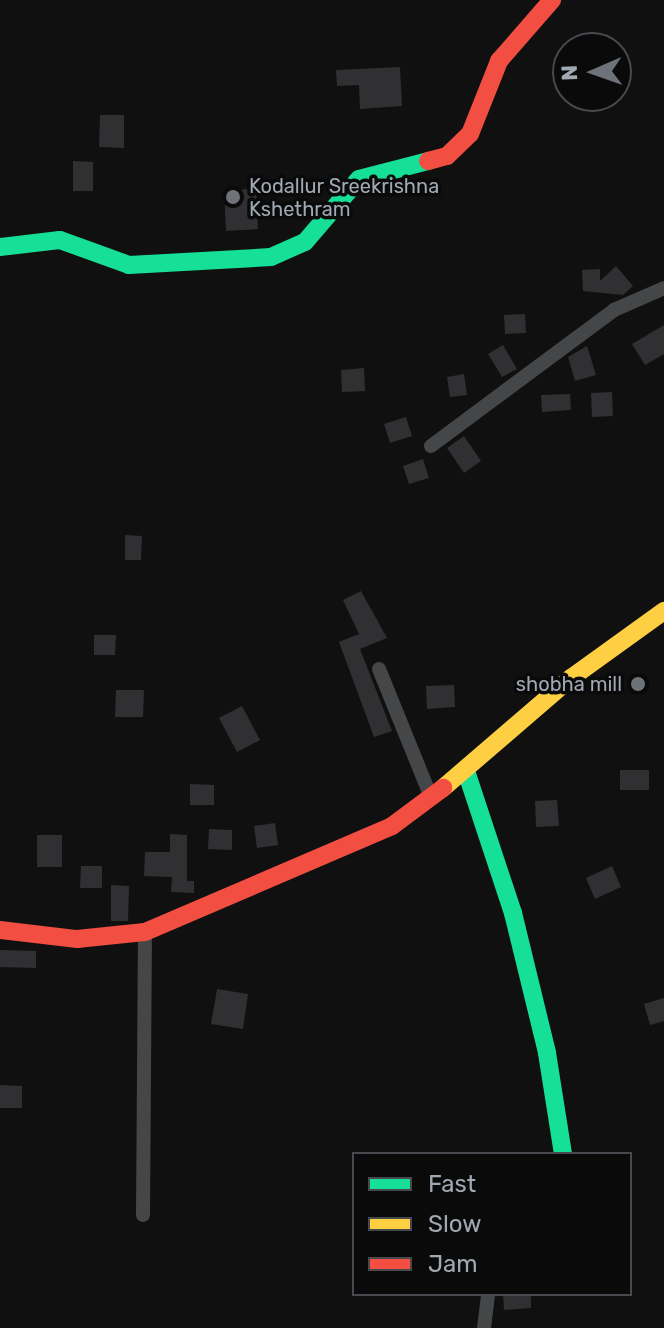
<!DOCTYPE html>
<style>
body{margin:0}
#map{position:relative;width:664px;height:1328px;overflow:hidden;background:#101010;font-family:Rubik,sans-serif}
div>[style]{position:absolute}
.building>*{inset:0;background:#303033}
.street>*{height:14px;margin:-7px;padding:0 7px;transform-origin:7px;border-radius:7px;background:#444648}
.fast>*{height:18px;margin:-9px;padding:0 9px;transform-origin:9px;border-radius:9px;background:#16e098}
.slow>*{height:18px;margin:-9px;padding:0 9px;transform-origin:9px;border-radius:9px;background:#ffcf43}
.jam>*{height:18px;margin:-9px;padding:0 9px;transform-origin:9px;border-radius:9px;background:#f24e42}
.dots>*{width:22px;height:22px;translate:-50% -50%;box-sizing:border-box;border:4px solid #0a0a0b;border-radius:50%}
span{translate:-50% -50%;white-space:nowrap;text-align:center;line-height:1.15;-webkit-text-stroke:7px #0a0a0b;paint-order:stroke}
.poi-label{font-size:20px;color:#a0a8b2}
.left{translate:0 -50%;text-align:left}
.right{translate:-100% -50%;text-align:right}
.legend{position:absolute;left:352px;top:1152px;width:280px;height:144px;box-sizing:border-box;background:#0a0a0b;border:2px solid #46494e;margin:0;padding:10px 14px;list-style:none;font-size:24px;color:#a0a8b2}
.legend li{display:flex;align-items:center;gap:16px;height:40px}
.legend b{width:40px;border:2px solid #46494e}
.north{position:absolute;left:552px;top:32px;width:80px;height:80px;box-sizing:border-box;background:#0a0a0b;border:2px solid #46494e;border-radius:50%;rotate:268deg;font-size:22px;font-weight:700;line-height:32px;text-align:center;color:#a0a8b2}
.north::after{content:'';display:block;margin:auto;width:28px;height:36px;background:#6e7379;clip-path:polygon(50% 0,100% 100%,50% 72%,0 100%)}
</style>
<div id="map">
<div class="building">
<div style="clip-path:polygon(400px 67px,402px 106px,360px 109px,359px 85px,337px 86px,336px 70px)"></div>
<div style="clip-path:polygon(100px 115px,124px 115px,124px 148px,99px 147px)"></div>
<div style="clip-path:polygon(73px 161px,93px 162px,93px 191px,73px 191px)"></div>
<div style="clip-path:polygon(256px 189px,258px 229px,226px 231px,224px 190px)"></div>
<div style="clip-path:polygon(616px 266px,633px 286px,623px 295px,583px 291px,582px 270px,600px 269px,600px 281px)"></div>
<div style="clip-path:polygon(525px 314px,526px 333px,505px 334px,504px 315px)"></div>
<div style="clip-path:polygon(664px 325px,664px 354px,645px 365px,632px 344px)"></div>
<div style="clip-path:polygon(503px 345px,517px 369px,502px 377px,488px 354px)"></div>
<div style="clip-path:polygon(587px 346px,596px 375px,575px 381px,568px 357px)"></div>
<div style="clip-path:polygon(364px 368px,365px 391px,342px 392px,341px 370px)"></div>
<div style="clip-path:polygon(464px 374px,467px 395px,450px 397px,447px 377px)"></div>
<div style="clip-path:polygon(612px 392px,613px 416px,592px 417px,591px 393px)"></div>
<div style="clip-path:polygon(570px 394px,571px 410px,542px 412px,541px 395px)"></div>
<div style="clip-path:polygon(406px 417px,412px 436px,390px 443px,384px 424px)"></div>
<div style="clip-path:polygon(464px 436px,481px 461px,464px 473px,447px 448px)"></div>
<div style="clip-path:polygon(423px 459px,429px 478px,409px 484px,403px 466px)"></div>
<div style="clip-path:polygon(125px 535px,142px 536px,141px 560px,125px 560px)"></div>
<div style="clip-path:polygon(361px 591px,387px 638px,360px 649px,392px 731px,374px 737px,339px 642px,359px 634px,343px 600px)"></div>
<div style="clip-path:polygon(94px 635px,116px 635px,115px 655px,94px 655px)"></div>
<div style="clip-path:polygon(454px 685px,455px 707px,427px 709px,426px 686px)"></div>
<div style="clip-path:polygon(116px 690px,144px 690px,143px 717px,115px 717px)"></div>
<div style="clip-path:polygon(242px 706px,260px 740px,237px 752px,219px 718px)"></div>
<div style="clip-path:polygon(620px 770px,649px 770px,649px 790px,620px 790px)"></div>
<div style="clip-path:polygon(190px 784px,214px 785px,214px 805px,190px 805px)"></div>
<div style="clip-path:polygon(557px 800px,559px 826px,536px 827px,535px 801px)"></div>
<div style="clip-path:polygon(275px 823px,278px 845px,257px 848px,254px 826px)"></div>
<div style="clip-path:polygon(209px 829px,232px 830px,232px 850px,208px 849px)"></div>
<div style="clip-path:polygon(170px 834px,187px 835px,187px 881px,194px 881px,194px 893px,171px 892px,172px 877px,144px 876px,145px 852px,170px 852px)"></div>
<div style="clip-path:polygon(37px 835px,62px 835px,62px 867px,37px 867px)"></div>
<div style="clip-path:polygon(81px 866px,102px 866px,102px 888px,80px 888px)"></div>
<div style="clip-path:polygon(612px 866px,621px 887px,595px 899px,586px 878px)"></div>
<div style="clip-path:polygon(111px 885px,129px 886px,128px 921px,111px 921px)"></div>
<div style="clip-path:polygon(0 950px,36px 951px,36px 968px,0 967px)"></div>
<div style="clip-path:polygon(217px 989px,248px 994px,243px 1029px,211px 1024px)"></div>
<div style="clip-path:polygon(664px 998px,664px 1021px,650px 1025px,644px 1004px)"></div>
<div style="clip-path:polygon(0 1085px,22px 1086px,22px 1108px,0 1108px)"></div>
<div style="clip-path:polygon(503px 1294px,531px 1294px,531px 1308px,504px 1310px)"></div>
</div>
<div class="street">
<div style="left:431px;top:446px;width:228px;rotate:-36.6deg"></div>
<div style="left:614px;top:310px;width:55px;rotate:-23.7deg"></div>
<div style="left:379px;top:669px;width:138px;rotate:67.9deg"></div>
<div style="left:143px;top:1215px;width:283px;rotate:-89.6deg"></div>
<div style="left:484px;top:1328px;width:34px;rotate:-83deg"></div>
</div>
<div class="fast">
<div style="left:0;top:247px;width:60px;rotate:-6.7deg"></div>
<div style="left:60px;top:240px;width:73px;rotate:19.9deg"></div>
<div style="left:129px;top:265px;width:142px;rotate:-3.2deg"></div>
<div style="left:271px;top:257px;width:37px;rotate:-24deg"></div>
<div style="left:305px;top:242px;width:83px;rotate:-49.4deg"></div>
<div style="left:359px;top:179px;width:71px;rotate:-14.6deg"></div>
<div style="left:466px;top:771px;width:150px;rotate:71.7deg"></div>
<div style="left:513px;top:913px;width:144px;rotate:76.3deg"></div>
<div style="left:547px;top:1053px;width:102px;rotate:81deg"></div>
</div>
<div class="slow">
<div style="left:443px;top:788px;width:169px;rotate:-40.7deg"></div>
<div style="left:571px;top:678px;width:115px;rotate:-35.8deg"></div>
</div>
<div class="jam">
<div style="left:428px;top:161px;width:20px;rotate:-15deg"></div>
<div style="left:447px;top:156px;width:32px;rotate:-44deg"></div>
<div style="left:470px;top:134px;width:79px;rotate:-68.3deg"></div>
<div style="left:499px;top:61px;width:81px;rotate:-49deg"></div>
<div style="left:0;top:930px;width:78px;rotate:6.7deg"></div>
<div style="left:77px;top:939px;width:68px;rotate:-5.9deg"></div>
<div style="left:145px;top:932px;width:269px;rotate:-23.2deg"></div>
<div style="left:392px;top:826px;width:64px;rotate:-36.7deg"></div>
</div>
<div class="dots">
<div style="left:233px;top:197px;background:#6e7379"></div>
<div style="left:638px;top:684px;background:#6e7379"></div>
</div>
<div class="poi-label">
<span class="left" style="left:249px;top:198px">Kodallur Sreekrishna<br>Kshethram</span>
<span class="right" style="left:622px;top:684px">shobha mill</span>
</div>
<ul class="legend">
<li><b style="height:10px;background:#16e098"></b>Fast</li>
<li><b style="height:10px;background:#ffcf43"></b>Slow</li>
<li><b style="height:10px;background:#f24e42"></b>Jam</li>
</ul>
<div class="north">N</div>
</div>
